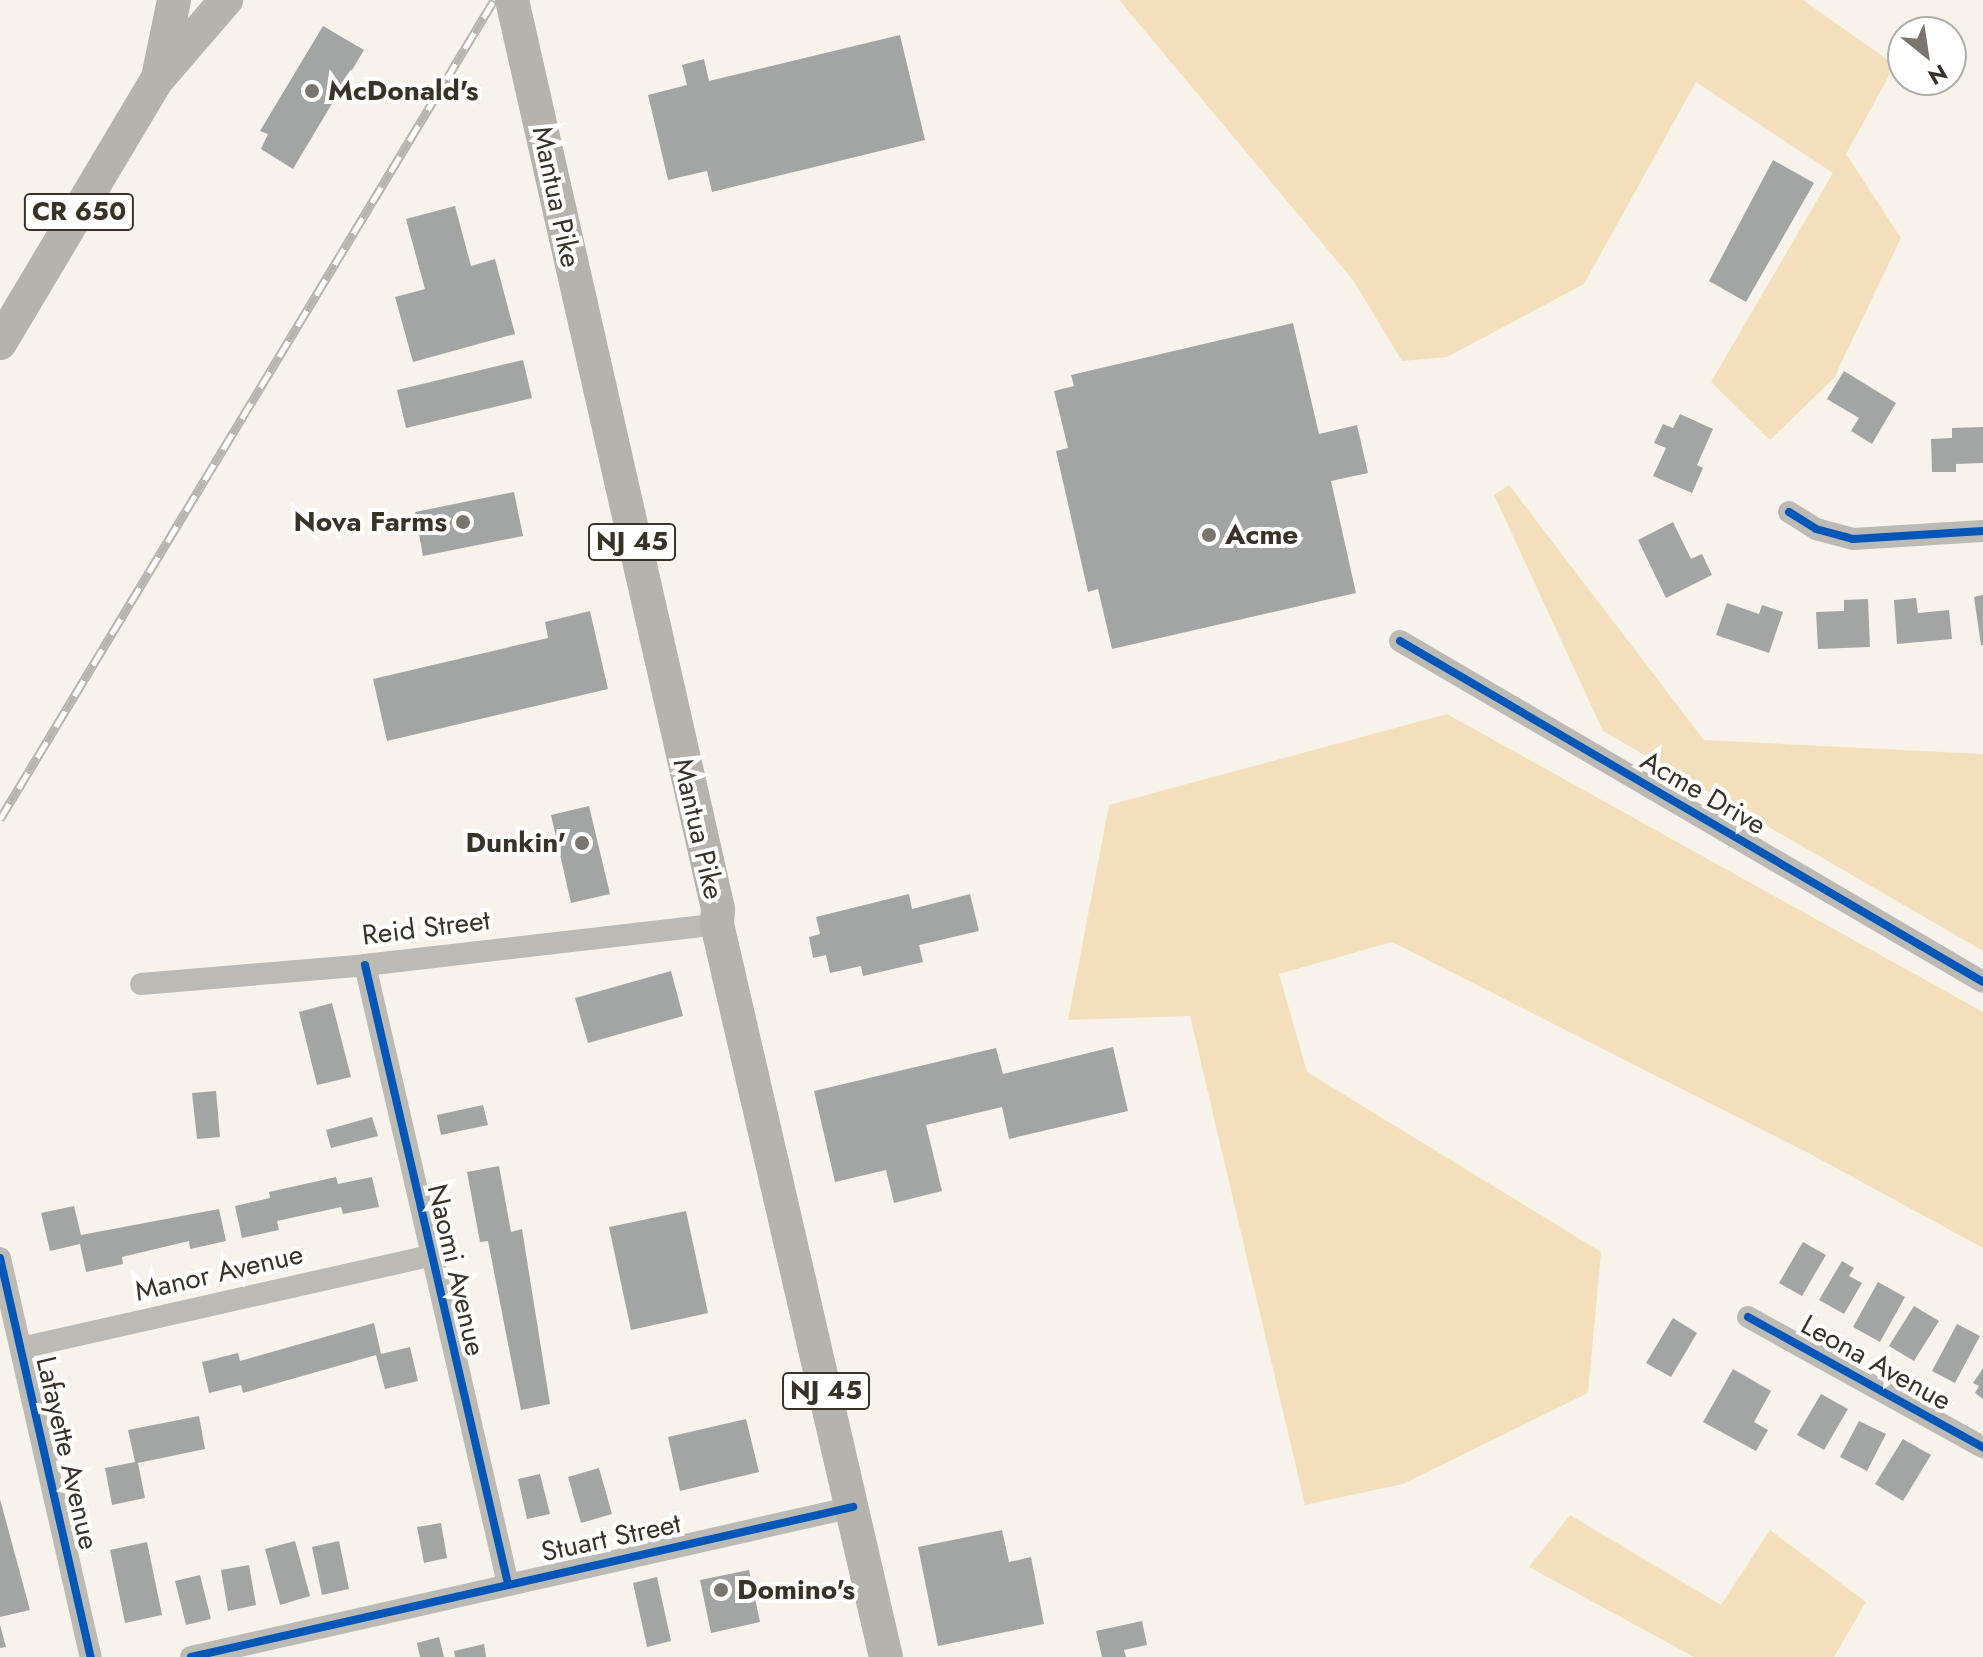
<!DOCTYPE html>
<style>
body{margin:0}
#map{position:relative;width:1983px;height:1657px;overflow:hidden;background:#f8f3ea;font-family:Jost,sans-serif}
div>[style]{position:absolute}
.green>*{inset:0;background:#f4dfbd}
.building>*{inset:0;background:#a3a4a4}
.minor>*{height:22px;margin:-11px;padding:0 11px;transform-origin:11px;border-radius:11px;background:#bcbab5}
.primary>*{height:34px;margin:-17px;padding:0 17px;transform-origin:17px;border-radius:17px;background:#b6b2ac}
.rail>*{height:9px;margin-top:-4.5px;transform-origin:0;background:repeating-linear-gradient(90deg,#fff 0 18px,#b7b3ae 0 36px);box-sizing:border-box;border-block:2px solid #b7b3ae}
.cycleway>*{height:8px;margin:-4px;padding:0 4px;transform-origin:4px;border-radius:4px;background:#0057b8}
.dots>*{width:22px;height:22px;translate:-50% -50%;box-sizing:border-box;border:4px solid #fff;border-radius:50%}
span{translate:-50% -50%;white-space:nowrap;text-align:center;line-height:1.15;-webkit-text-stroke:8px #fff;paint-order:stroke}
.shield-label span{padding:2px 6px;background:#fff;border:2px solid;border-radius:6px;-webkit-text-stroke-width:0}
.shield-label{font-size:26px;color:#383227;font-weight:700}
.poi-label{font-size:28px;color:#383227;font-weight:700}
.left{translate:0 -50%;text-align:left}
.right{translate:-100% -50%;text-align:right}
.street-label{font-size:28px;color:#383227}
.north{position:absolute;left:1887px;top:16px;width:80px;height:80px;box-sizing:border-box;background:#fff;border:2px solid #afada9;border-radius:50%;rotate:150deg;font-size:22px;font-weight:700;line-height:32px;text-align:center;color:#383227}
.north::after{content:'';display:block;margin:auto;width:28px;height:36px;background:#7b766b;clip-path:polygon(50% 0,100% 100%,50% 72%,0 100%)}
</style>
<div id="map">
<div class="green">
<div style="clip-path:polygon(1119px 0,1803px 0,1895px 65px,1846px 154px,1901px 238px,1834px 378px,1770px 440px,1711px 382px,1833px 173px,1696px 82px,1584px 284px,1447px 357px,1402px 361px,1353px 280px)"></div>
<div style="clip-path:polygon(1509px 485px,1704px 740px,1983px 754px,1983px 951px,1603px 731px,1494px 495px)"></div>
<div style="clip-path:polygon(1447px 714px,1983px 1012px,1983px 1248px,1812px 1155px,1392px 942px,1279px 974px,1307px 1072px,1601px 1252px,1588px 1393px,1403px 1484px,1305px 1505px,1190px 1016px,1068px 1020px,1109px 805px)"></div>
<div style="clip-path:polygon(1570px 1515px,1721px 1605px,1770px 1530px,1866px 1602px,1834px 1657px,1694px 1657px,1529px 1567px)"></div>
</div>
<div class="building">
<div style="clip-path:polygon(323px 26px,364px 50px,293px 169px,261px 149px,268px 134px,260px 131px)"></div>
<div style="clip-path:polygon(900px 35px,925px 140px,712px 192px,707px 171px,668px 180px,648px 95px,687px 85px,682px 65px,704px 59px,709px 81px)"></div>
<div style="clip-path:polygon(1773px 160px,1814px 183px,1746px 302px,1709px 281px)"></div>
<div style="clip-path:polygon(455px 206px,471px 266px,495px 259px,515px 334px,413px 362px,395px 297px,425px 289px,406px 219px)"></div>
<div style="clip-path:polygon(1293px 323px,1319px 434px,1357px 425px,1368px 473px,1331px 481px,1356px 593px,1112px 649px,1098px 589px,1088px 592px,1056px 451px,1068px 448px,1054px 391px,1074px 386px,1071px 375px)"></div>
<div style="clip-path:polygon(523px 360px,532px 398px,406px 428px,397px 390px)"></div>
<div style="clip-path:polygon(1844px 371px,1896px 403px,1872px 444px,1851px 431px,1859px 418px,1827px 399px)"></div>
<div style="clip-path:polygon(1680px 414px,1713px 429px,1697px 465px,1703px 468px,1692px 493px,1653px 476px,1666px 448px,1654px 443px,1663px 424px,1673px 428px)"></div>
<div style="clip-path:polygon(1983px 427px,1983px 463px,1956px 464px,1956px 472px,1932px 472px,1931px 439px,1952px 438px,1952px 428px)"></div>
<div style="clip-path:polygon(514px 492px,523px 536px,423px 556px,415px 512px)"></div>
<div style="clip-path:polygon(1673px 522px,1691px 559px,1702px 554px,1712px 575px,1666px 598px,1638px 540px)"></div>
<div style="clip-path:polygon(1983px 595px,1983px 645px,1981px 645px,1974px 597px)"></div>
<div style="clip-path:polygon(1916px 598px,1918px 613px,1949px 610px,1952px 639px,1897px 644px,1894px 600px)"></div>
<div style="clip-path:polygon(1868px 599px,1870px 647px,1818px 649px,1816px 612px,1844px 611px,1844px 600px)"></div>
<div style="clip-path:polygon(1727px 603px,1759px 614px,1762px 605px,1783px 612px,1769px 653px,1716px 635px)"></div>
<div style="clip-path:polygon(590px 611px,608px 689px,387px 741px,373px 679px,548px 638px,545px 622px)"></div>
<div style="clip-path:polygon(589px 806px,610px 894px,571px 903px,551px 815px)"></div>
<div style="clip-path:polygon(909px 894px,912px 909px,970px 894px,979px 931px,919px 945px,923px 962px,863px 976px,861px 966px,830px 973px,826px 955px,813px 958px,809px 937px,820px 934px,816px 917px)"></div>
<div style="clip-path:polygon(671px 971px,683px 1016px,588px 1043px,575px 998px)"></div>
<div style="clip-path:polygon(332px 1003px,351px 1077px,317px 1085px,299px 1012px)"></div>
<div style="clip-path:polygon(1113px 1047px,1128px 1111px,1009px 1139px,1002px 1107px,926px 1125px,942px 1191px,894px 1203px,886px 1170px,835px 1182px,814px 1091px,996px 1048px,1003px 1074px)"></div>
<div style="clip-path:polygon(216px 1091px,220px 1137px,197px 1139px,192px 1093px)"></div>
<div style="clip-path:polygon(483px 1105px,488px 1125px,441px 1135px,437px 1115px)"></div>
<div style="clip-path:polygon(372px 1117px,378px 1136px,331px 1148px,326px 1130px)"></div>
<div style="clip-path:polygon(499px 1166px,511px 1232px,522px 1229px,550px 1404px,521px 1410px,488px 1241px,480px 1242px,467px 1172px)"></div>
<div style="clip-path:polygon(336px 1177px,338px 1184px,372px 1177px,379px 1207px,343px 1214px,341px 1207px,277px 1221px,279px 1230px,242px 1238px,235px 1206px,270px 1198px,269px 1192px)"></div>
<div style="clip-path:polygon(74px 1206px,81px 1235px,219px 1209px,226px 1241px,190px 1249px,189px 1241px,122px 1257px,123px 1264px,86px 1272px,80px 1244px,50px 1251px,41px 1213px)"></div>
<div style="clip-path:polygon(686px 1211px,708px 1313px,631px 1330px,609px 1227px)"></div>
<div style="clip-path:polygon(1803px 1242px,1826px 1255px,1802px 1296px,1779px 1283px)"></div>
<div style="clip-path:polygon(1842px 1261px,1854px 1268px,1849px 1276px,1862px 1283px,1844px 1314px,1819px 1300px)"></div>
<div style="clip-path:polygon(1878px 1282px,1905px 1297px,1880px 1342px,1853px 1327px)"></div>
<div style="clip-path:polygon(1914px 1306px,1939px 1321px,1914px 1361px,1889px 1346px)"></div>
<div style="clip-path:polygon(1673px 1318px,1697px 1333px,1671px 1377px,1646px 1363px)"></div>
<div style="clip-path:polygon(374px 1323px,381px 1354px,410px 1347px,418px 1381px,385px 1389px,376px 1355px,243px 1393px,241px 1385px,209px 1393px,202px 1362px,238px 1353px,240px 1361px)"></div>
<div style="clip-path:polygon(1957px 1324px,1980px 1336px,1955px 1383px,1932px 1371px)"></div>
<div style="clip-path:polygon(1983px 1368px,1983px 1399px,1975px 1393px,1979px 1386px,1973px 1383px)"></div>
<div style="clip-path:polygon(1733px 1369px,1771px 1391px,1754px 1422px,1768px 1430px,1756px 1451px,1703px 1422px)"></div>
<div style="clip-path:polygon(1821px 1394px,1848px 1409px,1824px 1450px,1797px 1435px)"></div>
<div style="clip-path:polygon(199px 1416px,205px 1449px,138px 1463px,145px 1498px,112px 1505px,105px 1468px,135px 1462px,128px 1430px)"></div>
<div style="clip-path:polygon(746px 1419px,759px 1472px,680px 1491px,668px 1437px)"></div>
<div style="clip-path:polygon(1859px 1421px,1886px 1434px,1867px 1471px,1840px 1457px)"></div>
<div style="clip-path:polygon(1903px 1439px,1931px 1455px,1903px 1501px,1875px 1484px)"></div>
<div style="clip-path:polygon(599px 1468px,612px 1514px,581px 1523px,568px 1477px)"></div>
<div style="clip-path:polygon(540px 1474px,550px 1514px,527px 1519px,518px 1479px)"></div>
<div style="clip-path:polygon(0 1499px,30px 1610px,0 1617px)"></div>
<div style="clip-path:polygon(441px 1523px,447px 1558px,424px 1563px,417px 1527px)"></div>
<div style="clip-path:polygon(1002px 1530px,1009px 1562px,1031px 1557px,1044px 1624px,938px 1646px,918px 1547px)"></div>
<div style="clip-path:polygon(295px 1541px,310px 1596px,280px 1605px,265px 1549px)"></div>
<div style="clip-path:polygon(339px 1541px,349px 1589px,322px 1595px,312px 1547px)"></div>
<div style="clip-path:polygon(147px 1542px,162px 1615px,125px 1623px,110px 1550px)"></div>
<div style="clip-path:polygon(249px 1565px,256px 1605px,228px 1611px,221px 1570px)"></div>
<div style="clip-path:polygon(749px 1570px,760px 1622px,711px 1633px,700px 1580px)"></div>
<div style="clip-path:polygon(200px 1575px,211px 1619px,186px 1625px,175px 1581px)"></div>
<div style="clip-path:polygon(657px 1577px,671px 1641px,647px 1647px,633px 1583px)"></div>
<div style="clip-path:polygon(1142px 1621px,1147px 1645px,1124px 1650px,1126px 1657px,1102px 1657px,1096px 1631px)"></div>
<div style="clip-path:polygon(0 1625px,6px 1647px,0 1648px)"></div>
<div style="clip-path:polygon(439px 1637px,444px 1657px,420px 1657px,417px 1643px)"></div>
<div style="clip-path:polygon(484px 1644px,486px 1657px,455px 1657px,454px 1651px)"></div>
</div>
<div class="minor">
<div style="left:1789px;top:512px;width:32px;rotate:32deg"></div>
<div style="left:1816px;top:529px;width:38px;rotate:15deg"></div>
<div style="left:1853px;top:539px;width:130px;rotate:-3.5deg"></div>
<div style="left:1400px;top:641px;width:675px;rotate:30.32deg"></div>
<div style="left:365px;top:965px;width:635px;rotate:76.99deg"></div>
<div style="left:141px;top:984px;width:225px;rotate:-4.8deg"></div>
<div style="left:365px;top:965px;width:354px;rotate:-6.6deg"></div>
<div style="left:0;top:1258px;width:409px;rotate:77.2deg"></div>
<div style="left:1748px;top:1317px;width:269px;rotate:29deg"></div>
<div style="left:21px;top:1348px;width:419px;rotate:-12.7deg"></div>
<div style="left:191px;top:1657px;width:679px;rotate:-12.77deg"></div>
</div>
<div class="primary">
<div style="left:512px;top:0;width:932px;rotate:77.23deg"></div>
<div style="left:718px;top:909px;width:15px;rotate:94deg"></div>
<div style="left:717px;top:924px;width:752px;rotate:77.02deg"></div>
<div style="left:158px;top:78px;width:80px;rotate:-78.4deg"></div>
<div style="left:0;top:343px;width:306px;rotate:-59.2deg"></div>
<div style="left:157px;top:80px;width:106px;rotate:-49.2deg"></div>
</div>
<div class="rail">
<div style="left:0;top:819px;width:956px;rotate:-58.9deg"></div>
</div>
<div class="cycleway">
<div style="left:1789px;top:512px;width:32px;rotate:32deg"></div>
<div style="left:1816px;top:529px;width:38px;rotate:15deg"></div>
<div style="left:1853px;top:539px;width:130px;rotate:-3.5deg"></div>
<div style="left:1400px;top:641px;width:675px;rotate:30.32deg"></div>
<div style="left:365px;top:965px;width:635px;rotate:76.99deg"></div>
<div style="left:0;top:1258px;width:409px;rotate:77.2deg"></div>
<div style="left:1748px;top:1317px;width:269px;rotate:29deg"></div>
<div style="left:191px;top:1657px;width:679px;rotate:-12.77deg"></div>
</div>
<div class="dots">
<div style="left:312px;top:91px;background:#7b766b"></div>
<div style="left:463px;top:522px;background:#7b766b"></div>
<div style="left:1209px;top:535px;background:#7b766b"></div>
<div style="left:582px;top:843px;background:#7b766b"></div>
<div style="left:721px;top:1590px;background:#7b766b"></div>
</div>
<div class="shield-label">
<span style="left:79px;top:212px">CR 650</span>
<span style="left:632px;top:542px">NJ 45</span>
<span style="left:826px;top:1391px">NJ 45</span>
</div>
<div class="poi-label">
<span class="left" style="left:328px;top:91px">McDonald's</span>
<span class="right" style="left:447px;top:522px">Nova Farms</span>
<span class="left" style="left:1225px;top:535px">Acme</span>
<span class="right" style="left:566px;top:843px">Dunkin'</span>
<span class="left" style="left:737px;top:1590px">Domino's</span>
</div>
<div class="street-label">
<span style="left:556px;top:197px;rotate:78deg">Mantua Pike</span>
<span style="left:1703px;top:793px;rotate:30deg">Acme Drive</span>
<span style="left:698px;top:829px;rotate:77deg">Mantua Pike</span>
<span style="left:426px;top:928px;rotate:-7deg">Reid Street</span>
<span style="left:456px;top:1270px;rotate:77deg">Naomi Avenue</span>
<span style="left:219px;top:1273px;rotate:-13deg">Manor Avenue</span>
<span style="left:1876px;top:1363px;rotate:29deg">Leona Avenue</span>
<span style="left:67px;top:1453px;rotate:77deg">Lafayette Avenue</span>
<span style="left:611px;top:1538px;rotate:-12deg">Stuart Street</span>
</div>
<div class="north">N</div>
</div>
